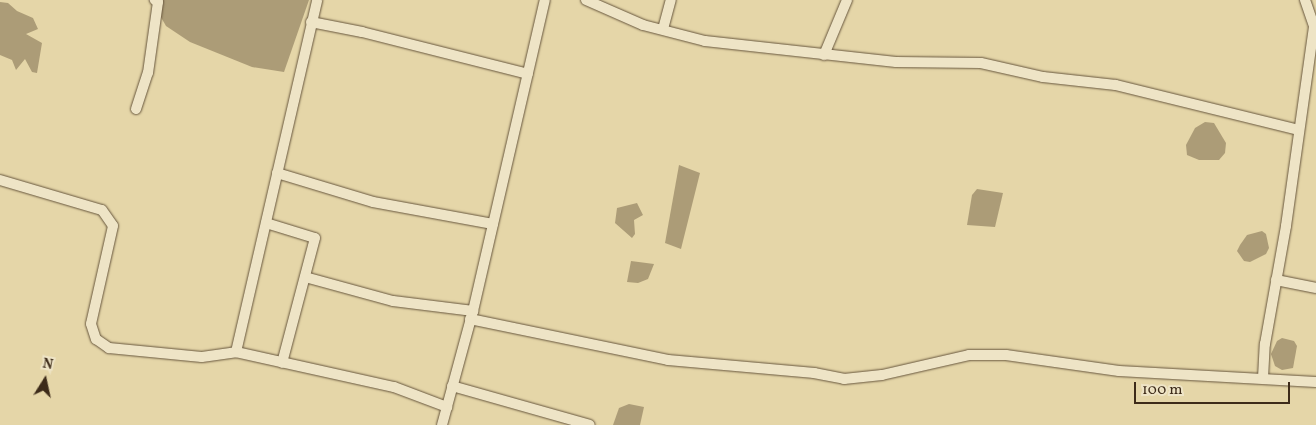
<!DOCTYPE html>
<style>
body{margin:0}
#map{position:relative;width:1316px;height:425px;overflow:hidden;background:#e5d6a8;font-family:Vollkorn,serif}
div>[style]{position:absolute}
.water>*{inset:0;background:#ac9c77}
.roads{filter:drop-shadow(0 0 1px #67563d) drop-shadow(0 0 1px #67563d)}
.minor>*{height:10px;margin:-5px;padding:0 5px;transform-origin:5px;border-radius:5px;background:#eee4c6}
span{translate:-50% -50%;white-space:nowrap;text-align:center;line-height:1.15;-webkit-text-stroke:4px #eee4c6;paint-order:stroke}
.north{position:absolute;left:20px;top:355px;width:50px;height:50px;-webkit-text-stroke:4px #eee4c6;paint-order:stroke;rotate:10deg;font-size:14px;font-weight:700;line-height:20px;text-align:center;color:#3d2b19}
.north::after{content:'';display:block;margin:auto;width:18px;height:22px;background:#3d2b19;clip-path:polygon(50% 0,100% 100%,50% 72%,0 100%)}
.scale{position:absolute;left:1134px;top:382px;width:156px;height:22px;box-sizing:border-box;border:2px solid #3d2b19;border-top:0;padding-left:6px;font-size:15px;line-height:18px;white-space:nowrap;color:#3d2b19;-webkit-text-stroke:4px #eee4c6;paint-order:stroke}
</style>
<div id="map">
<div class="water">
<div style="clip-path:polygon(162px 0,309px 0,284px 72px,252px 67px,190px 42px,166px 26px,158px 12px)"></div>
<div style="clip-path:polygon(0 2px,8px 3px,17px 11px,33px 18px,38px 29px,26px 34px,42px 43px,37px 73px,32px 72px,25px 59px,16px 70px,12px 60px,0 55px)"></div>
<div style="clip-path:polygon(1205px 122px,1214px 123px,1226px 143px,1225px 153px,1219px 160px,1199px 160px,1187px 155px,1186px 145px,1195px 128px)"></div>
<div style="clip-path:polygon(679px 165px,700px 173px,681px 249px,665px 243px)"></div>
<div style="clip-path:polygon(977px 189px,1003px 193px,995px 227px,967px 225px,972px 195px)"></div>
<div style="clip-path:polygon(637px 203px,643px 215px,634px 220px,635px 234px,632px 238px,615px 223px,617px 208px)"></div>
<div style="clip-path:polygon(1262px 231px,1266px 234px,1269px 248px,1266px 254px,1250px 262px,1244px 261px,1237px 251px,1240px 245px,1247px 235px)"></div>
<div style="clip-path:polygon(631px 261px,654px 264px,648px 279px,638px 283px,627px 282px)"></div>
<div style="clip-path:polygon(1282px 338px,1294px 341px,1297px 346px,1293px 368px,1282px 370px,1275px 366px,1271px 354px,1277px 341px)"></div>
<div style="clip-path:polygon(629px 404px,644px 407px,640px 425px,613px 425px,619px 408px)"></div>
</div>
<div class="roads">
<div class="minor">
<div style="left:586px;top:0;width:62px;rotate:23.7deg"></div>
<div style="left:643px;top:25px;width:64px;rotate:14.5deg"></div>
<div style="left:705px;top:41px;width:192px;rotate:6.3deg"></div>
<div style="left:896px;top:62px;width:85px;rotate:0.7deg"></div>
<div style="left:981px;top:63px;width:64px;rotate:12.7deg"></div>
<div style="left:1043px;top:77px;width:73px;rotate:6.3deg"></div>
<div style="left:1116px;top:85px;width:188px;rotate:13.8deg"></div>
<div style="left:311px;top:22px;width:52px;rotate:11.1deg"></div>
<div style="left:362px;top:32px;width:171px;rotate:14.2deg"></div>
<div style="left:663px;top:29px;width:30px;rotate:-75deg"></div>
<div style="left:824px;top:55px;width:60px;rotate:-67.3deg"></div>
<div style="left:136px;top:109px;width:38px;rotate:-72deg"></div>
<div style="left:148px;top:73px;width:72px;rotate:-82deg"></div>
<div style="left:158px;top:2px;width:4px;rotate:-146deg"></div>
<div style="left:277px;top:173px;width:100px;rotate:16.8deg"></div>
<div style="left:373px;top:202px;width:122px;rotate:10.4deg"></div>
<div style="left:0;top:180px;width:106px;rotate:16.4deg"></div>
<div style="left:102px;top:210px;width:19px;rotate:55deg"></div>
<div style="left:113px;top:226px;width:100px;rotate:102.7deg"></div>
<div style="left:91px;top:324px;width:16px;rotate:72deg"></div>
<div style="left:96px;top:339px;width:16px;rotate:35deg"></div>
<div style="left:109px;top:348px;width:93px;rotate:5.5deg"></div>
<div style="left:202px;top:357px;width:34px;rotate:-8deg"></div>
<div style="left:236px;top:352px;width:162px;rotate:12.5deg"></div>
<div style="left:394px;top:387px;width:57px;rotate:20.7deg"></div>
<div style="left:266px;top:223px;width:51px;rotate:17deg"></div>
<div style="left:315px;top:238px;width:129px;rotate:104.8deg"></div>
<div style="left:305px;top:277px;width:91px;rotate:15.3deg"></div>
<div style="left:393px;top:301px;width:81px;rotate:7.1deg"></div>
<div style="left:1276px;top:280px;width:41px;rotate:11.3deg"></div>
<div style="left:470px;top:319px;width:202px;rotate:11.7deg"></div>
<div style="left:668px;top:360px;width:147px;rotate:5.1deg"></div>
<div style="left:814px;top:373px;width:31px;rotate:11deg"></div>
<div style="left:844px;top:379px;width:38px;rotate:-6deg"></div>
<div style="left:882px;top:375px;width:89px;rotate:-12.9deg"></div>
<div style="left:969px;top:355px;width:37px"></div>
<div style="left:1006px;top:355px;width:114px;rotate:8.1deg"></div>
<div style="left:1119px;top:371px;width:197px;rotate:3.2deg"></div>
<div style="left:236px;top:352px;width:361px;rotate:-77deg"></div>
<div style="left:1263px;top:378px;width:34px;rotate:-87deg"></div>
<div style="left:1265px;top:344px;width:120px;rotate:-79.9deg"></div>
<div style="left:1286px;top:226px;width:202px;rotate:-82deg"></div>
<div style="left:1314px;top:26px;width:28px;rotate:-109deg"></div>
<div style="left:452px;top:386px;width:143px;rotate:15.8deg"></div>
<div style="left:442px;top:425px;width:118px;rotate:-74.8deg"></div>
<div style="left:473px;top:311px;width:319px;rotate:-77deg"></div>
</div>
</div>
<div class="north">N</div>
<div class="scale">100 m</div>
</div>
